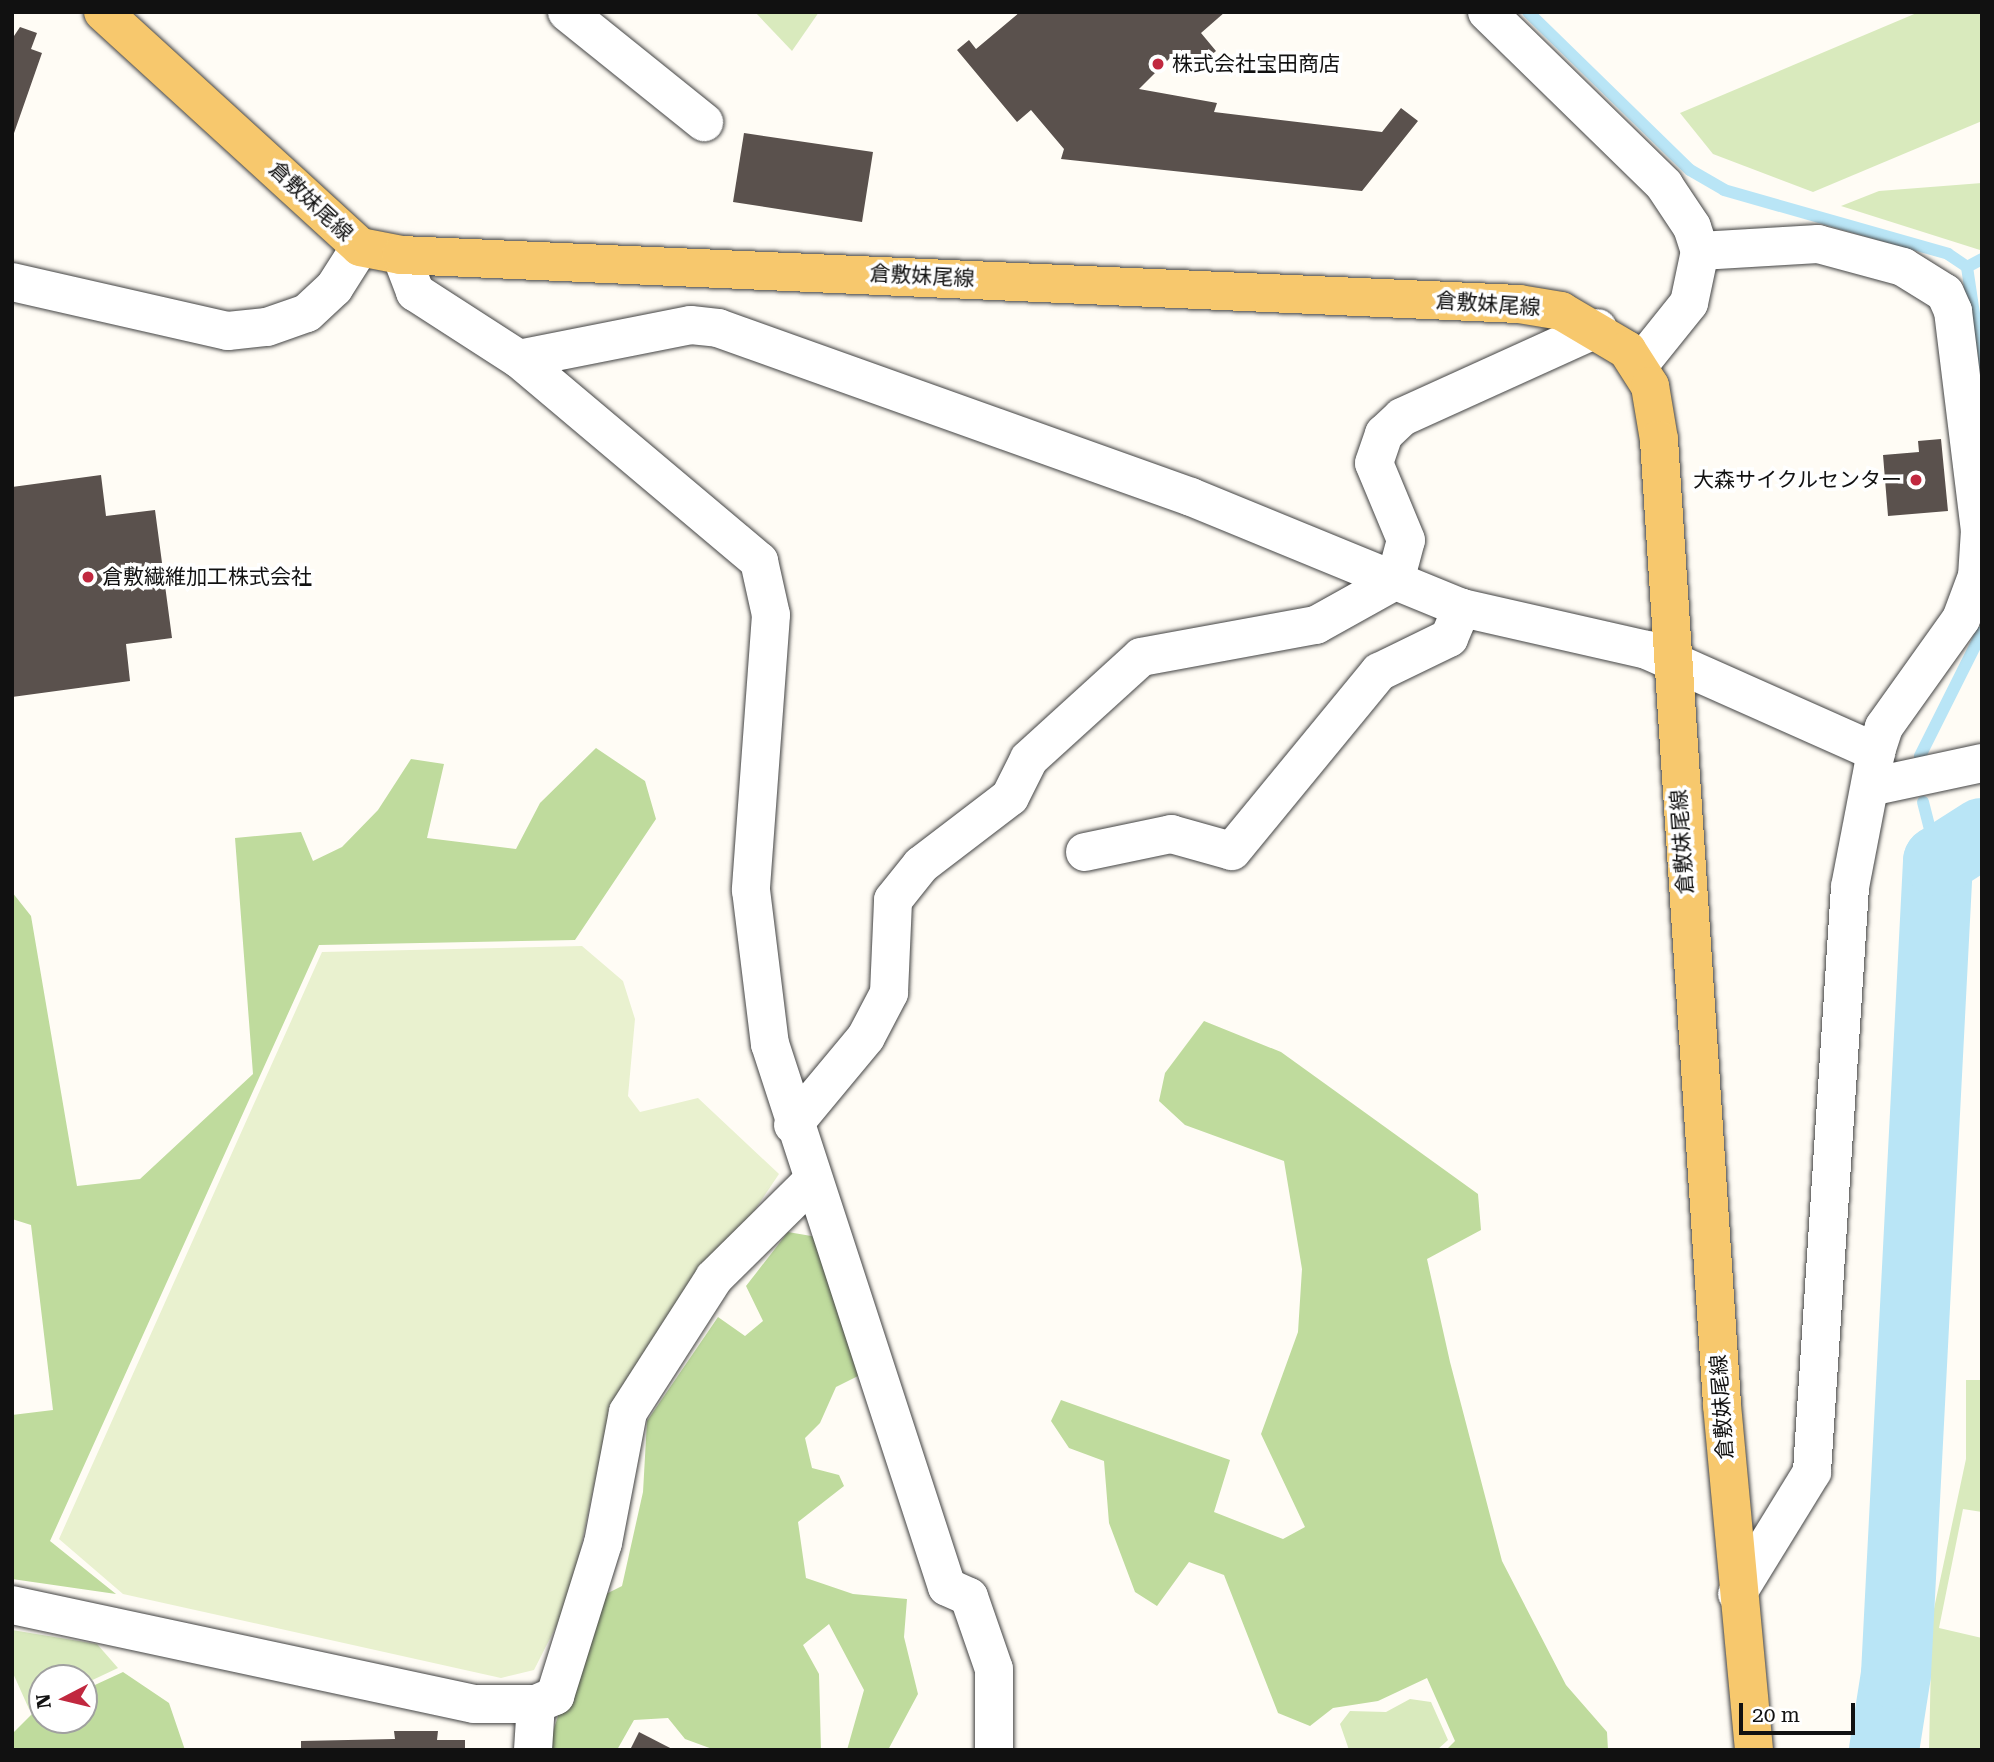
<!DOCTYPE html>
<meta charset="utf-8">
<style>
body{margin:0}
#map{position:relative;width:1994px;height:1762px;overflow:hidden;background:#fffcf5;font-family:"Roboto Serif","Noto Sans JP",serif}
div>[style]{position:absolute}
.green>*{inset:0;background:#d9eabd}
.forest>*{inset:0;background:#bfdb9d}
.pitch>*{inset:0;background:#e9f1cf}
.stream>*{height:12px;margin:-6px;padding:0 6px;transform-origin:6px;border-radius:6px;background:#b9e5f6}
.river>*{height:70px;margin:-35px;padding:0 35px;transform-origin:35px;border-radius:35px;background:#b9e5f6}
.building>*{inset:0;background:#5a514d}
.roads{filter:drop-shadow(0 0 2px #444) drop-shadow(0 0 2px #444)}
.minor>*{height:38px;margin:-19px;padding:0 19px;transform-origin:19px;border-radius:19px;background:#fff}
.major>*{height:38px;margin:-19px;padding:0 19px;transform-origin:19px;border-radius:19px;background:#f7c86d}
.dots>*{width:19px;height:19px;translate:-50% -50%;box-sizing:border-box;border:4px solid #fff;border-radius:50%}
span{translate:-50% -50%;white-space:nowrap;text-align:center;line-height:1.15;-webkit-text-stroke:7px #fff;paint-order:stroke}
.poi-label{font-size:21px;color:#111}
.left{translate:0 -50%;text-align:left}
.right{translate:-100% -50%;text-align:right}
.street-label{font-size:21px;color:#111}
.frame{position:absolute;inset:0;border:14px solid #111;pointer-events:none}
.north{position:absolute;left:28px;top:1664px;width:70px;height:70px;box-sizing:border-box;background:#fff;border:2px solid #a0a0a0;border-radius:50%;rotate:263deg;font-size:19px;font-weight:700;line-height:28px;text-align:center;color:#111}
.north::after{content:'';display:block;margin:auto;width:24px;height:32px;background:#c1283f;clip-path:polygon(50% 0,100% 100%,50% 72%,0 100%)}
.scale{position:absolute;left:1739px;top:1703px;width:116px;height:32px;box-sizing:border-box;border:4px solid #111;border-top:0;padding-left:9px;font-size:21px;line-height:24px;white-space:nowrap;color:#111;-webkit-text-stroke:5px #fff;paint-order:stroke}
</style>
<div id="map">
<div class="green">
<div style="clip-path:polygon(755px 12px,819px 12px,792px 51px)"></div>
<div style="clip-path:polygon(1919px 12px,1982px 12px,1982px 121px,1813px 192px,1713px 154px,1680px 113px)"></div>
<div style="clip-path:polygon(1982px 183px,1980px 250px,1841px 206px,1879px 191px)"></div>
<div style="clip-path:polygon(1966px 1380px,1982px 1380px,1982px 1512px,1963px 1509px,1939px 1628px,1982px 1638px,1982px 1750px,1929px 1750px,1932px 1618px,1966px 1459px)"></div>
<div style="clip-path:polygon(12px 1630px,97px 1644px,118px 1668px,84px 1684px,84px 1678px,42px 1678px,42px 1703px,29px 1709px,12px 1671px)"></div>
<div style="clip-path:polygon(1410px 1699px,1431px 1702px,1448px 1740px,1437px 1750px,1349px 1750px,1340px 1724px,1350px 1711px,1386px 1712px)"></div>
</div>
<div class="forest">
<div style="clip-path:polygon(596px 748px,645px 781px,656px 819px,575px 940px,319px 945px,50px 1541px,116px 1594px,12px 1579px,12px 1415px,53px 1410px,31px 1225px,12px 1219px,12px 892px,31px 916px,77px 1186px,140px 1179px,253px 1074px,235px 838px,301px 832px,313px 861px,342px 847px,378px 810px,411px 759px,444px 764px,427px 838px,516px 849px,540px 803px)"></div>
<div style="clip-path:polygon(1204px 1021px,1281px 1052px,1478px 1194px,1481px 1230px,1427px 1259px,1450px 1362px,1502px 1561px,1566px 1685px,1607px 1732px,1608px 1750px,1446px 1750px,1455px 1741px,1427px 1678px,1378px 1701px,1333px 1708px,1310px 1726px,1278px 1713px,1224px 1575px,1189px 1562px,1157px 1606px,1135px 1592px,1109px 1523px,1104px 1461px,1069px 1448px,1051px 1421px,1061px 1400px,1230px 1460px,1214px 1512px,1283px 1539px,1305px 1527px,1261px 1434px,1298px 1332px,1302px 1269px,1284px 1161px,1185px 1125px,1159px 1101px,1165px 1073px)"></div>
<div style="clip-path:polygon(788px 1232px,817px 1237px,864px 1373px,836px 1387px,820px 1423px,805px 1438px,812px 1468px,839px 1475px,844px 1486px,798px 1522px,806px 1578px,853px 1594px,907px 1599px,904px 1637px,918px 1694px,888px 1750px,847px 1750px,864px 1690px,829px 1624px,803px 1645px,819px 1674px,821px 1750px,715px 1750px,685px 1739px,668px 1718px,634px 1720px,617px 1750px,547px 1750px,596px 1599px,622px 1586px,643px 1492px,647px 1421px,718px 1317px,745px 1336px,763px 1321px,746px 1286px)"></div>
<div style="clip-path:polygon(123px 1672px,169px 1703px,185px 1750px,12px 1750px,12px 1734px,32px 1714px,42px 1709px,42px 1720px,84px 1720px,84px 1690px)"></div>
</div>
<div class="pitch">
<div style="clip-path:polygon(582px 946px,623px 981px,635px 1019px,628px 1096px,640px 1112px,698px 1098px,779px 1174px,605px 1433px,570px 1599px,534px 1670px,501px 1678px,123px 1594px,59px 1539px,322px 952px)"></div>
</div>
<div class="stream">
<div style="left:1528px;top:12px;width:226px;rotate:44.3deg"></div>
<div style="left:1690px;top:170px;width:39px;rotate:30deg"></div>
<div style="left:1724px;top:190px;width:233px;rotate:15.9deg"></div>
<div style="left:1948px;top:254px;width:23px;rotate:34deg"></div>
<div style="left:1967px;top:267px;width:101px;rotate:81.5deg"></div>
<div style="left:1967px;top:267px;width:17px;rotate:-28deg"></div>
<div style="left:1920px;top:756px;width:139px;rotate:-63.4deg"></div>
<div style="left:1923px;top:802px;width:61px;rotate:75.7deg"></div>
</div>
<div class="river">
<div style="left:1884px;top:1750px;width:77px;rotate:-81deg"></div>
<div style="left:1896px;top:1674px;width:814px;rotate:-87.04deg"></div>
<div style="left:1938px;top:861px;width:52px;rotate:-32.5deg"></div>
</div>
<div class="building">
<div style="clip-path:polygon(1020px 12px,1225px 12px,1201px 33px,1216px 51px,1189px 74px,1173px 55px,1139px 89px,1217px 103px,1214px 112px,1382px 132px,1401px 108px,1418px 121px,1362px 191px,1061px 159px,1064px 149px,1031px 110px,1017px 122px,957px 50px,969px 40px,976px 49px)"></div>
<div style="clip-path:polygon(20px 27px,37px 33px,31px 49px,42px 53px,13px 136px,12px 39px)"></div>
<div style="clip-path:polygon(744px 133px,873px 152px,862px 222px,733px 202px)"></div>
<div style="clip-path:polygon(1941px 439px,1948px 511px,1888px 516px,1883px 455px,1919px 452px,1918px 441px)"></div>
<div style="clip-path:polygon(101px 475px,106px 516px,155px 510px,172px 638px,126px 644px,130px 681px,12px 697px,12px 487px)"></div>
<div style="clip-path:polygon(394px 1731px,438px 1731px,437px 1740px,465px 1740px,465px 1750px,301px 1750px,301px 1741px,395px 1739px)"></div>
<div style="clip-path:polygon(639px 1732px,674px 1750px,630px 1750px)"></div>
</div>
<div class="roads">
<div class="minor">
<div style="left:567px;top:12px;width:176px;rotate:38.8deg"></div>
<div style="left:1487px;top:12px;width:248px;rotate:44.3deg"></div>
<div style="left:1664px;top:185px;width:50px;rotate:56.3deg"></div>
<div style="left:1692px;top:227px;width:25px;rotate:72deg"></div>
<div style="left:1700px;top:251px;width:53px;rotate:101.9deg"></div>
<div style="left:1689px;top:303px;width:78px;rotate:128.8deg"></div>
<div style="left:1700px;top:251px;width:118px;rotate:-3.4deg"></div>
<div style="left:1818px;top:244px;width:88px;rotate:15.1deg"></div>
<div style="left:1903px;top:267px;width:49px;rotate:31.8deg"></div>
<div style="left:1945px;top:293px;width:20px;rotate:66deg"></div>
<div style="left:1953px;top:311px;width:221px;rotate:83deg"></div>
<div style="left:1980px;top:530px;width:46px;rotate:93.7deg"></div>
<div style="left:1977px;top:576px;width:46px;rotate:110.4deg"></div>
<div style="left:1961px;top:619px;width:133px;rotate:125.5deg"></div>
<div style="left:1884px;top:727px;width:26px;rotate:108deg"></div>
<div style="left:1876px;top:752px;width:137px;rotate:100.9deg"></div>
<div style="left:1850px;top:887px;width:586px;rotate:93.72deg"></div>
<div style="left:1812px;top:1472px;width:143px;rotate:121.6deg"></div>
<div style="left:401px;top:255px;width:40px;rotate:69deg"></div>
<div style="left:415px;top:292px;width:124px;rotate:32.8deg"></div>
<div style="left:519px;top:359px;width:314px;rotate:40.1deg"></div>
<div style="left:759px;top:561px;width:55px;rotate:77.5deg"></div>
<div style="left:771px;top:615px;width:276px;rotate:94.2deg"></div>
<div style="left:751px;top:890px;width:155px;rotate:83deg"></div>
<div style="left:770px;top:1044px;width:571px;rotate:71.95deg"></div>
<div style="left:947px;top:1587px;width:24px;rotate:24deg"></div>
<div style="left:969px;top:1597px;width:76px;rotate:70.9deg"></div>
<div style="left:994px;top:1669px;width:81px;rotate:90deg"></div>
<div style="left:12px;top:282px;width:221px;rotate:12.8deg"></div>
<div style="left:228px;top:331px;width:39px;rotate:-6deg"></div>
<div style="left:267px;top:327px;width:42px;rotate:-19.3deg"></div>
<div style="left:307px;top:313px;width:37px;rotate:-43deg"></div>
<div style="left:334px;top:288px;width:49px;rotate:-57.6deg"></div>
<div style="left:519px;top:359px;width:175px;rotate:-11.2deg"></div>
<div style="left:691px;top:325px;width:27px;rotate:6deg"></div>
<div style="left:718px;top:328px;width:502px;rotate:19.66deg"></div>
<div style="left:1191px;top:497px;width:293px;rotate:22.3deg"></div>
<div style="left:1462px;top:608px;width:190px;rotate:12.8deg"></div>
<div style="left:1647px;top:650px;width:251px;rotate:24deg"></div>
<div style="left:1875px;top:786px;width:109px;rotate:-12.1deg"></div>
<div style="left:1085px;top:852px;width:88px;rotate:-11.8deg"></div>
<div style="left:1171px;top:834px;width:63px;rotate:15.6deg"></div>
<div style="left:1232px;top:851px;width:232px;rotate:-50.6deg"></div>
<div style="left:1379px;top:672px;width:78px;rotate:-25.9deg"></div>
<div style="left:1449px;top:638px;width:33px;rotate:-67deg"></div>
<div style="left:793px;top:1125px;width:114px;rotate:-50.3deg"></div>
<div style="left:866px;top:1037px;width:50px;rotate:-62.4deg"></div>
<div style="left:889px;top:993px;width:93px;rotate:-87.5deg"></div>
<div style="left:893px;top:900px;width:45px;rotate:-51.3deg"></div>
<div style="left:921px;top:865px;width:112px;rotate:-37.4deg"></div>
<div style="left:1010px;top:797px;width:42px;rotate:-63.4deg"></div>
<div style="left:1029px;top:759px;width:151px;rotate:-42.3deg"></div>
<div style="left:1141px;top:657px;width:178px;rotate:-10.4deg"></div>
<div style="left:1316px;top:625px;width:90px;rotate:-29.1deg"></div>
<div style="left:1395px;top:581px;width:42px;rotate:-75deg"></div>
<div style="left:1406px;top:540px;width:83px;rotate:-112.6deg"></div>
<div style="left:1374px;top:463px;width:31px;rotate:-71deg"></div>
<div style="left:1384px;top:434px;width:25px;rotate:-43deg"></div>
<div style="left:1402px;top:417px;width:215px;rotate:-24.4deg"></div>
<div style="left:12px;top:1605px;width:472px;rotate:12.1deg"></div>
<div style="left:474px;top:1704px;width:62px"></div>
<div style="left:536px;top:1704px;width:21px;rotate:-23deg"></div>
<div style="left:555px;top:1696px;width:160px;rotate:-72.6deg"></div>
<div style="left:603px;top:1543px;width:133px;rotate:-79.2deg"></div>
<div style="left:628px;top:1412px;width:159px;rotate:-57.3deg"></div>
<div style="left:714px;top:1278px;width:136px;rotate:-44.7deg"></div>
<div style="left:533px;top:1750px;width:46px;rotate:-86.3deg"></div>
</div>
<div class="major">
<div style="left:103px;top:12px;width:348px;rotate:42.4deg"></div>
<div style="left:360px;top:247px;width:42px;rotate:11deg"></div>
<div style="left:401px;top:255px;width:1119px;rotate:2.51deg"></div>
<div style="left:1519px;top:304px;width:43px;rotate:9.5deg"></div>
<div style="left:1561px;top:311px;width:77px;rotate:30.6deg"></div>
<div style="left:1627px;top:350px;width:43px;rotate:57.4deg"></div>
<div style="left:1650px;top:386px;width:55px;rotate:80.5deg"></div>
<div style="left:1659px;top:440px;width:967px;rotate:86.26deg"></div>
<div style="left:1722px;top:1405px;width:346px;rotate:84.7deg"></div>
</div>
</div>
<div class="dots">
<div style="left:1158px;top:64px;background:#c1283f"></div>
<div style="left:1916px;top:480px;background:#c1283f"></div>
<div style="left:88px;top:577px;background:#c1283f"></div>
</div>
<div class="poi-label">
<span class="left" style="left:1172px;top:64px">株式会社宝田商店</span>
<span class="right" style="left:1902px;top:480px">大森サイクルセンター</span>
<span class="left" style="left:102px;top:577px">倉敷繊維加工株式会社</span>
</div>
<div class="street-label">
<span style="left:311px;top:201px;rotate:43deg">倉敷妹尾線</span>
<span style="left:922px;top:276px;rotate:3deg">倉敷妹尾線</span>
<span style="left:1488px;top:304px;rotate:4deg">倉敷妹尾線</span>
<span style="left:1682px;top:842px;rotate:-94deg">倉敷妹尾線</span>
<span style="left:1722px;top:1407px;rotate:-94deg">倉敷妹尾線</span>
</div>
<div class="frame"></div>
<div class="north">N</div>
<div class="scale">20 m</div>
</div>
